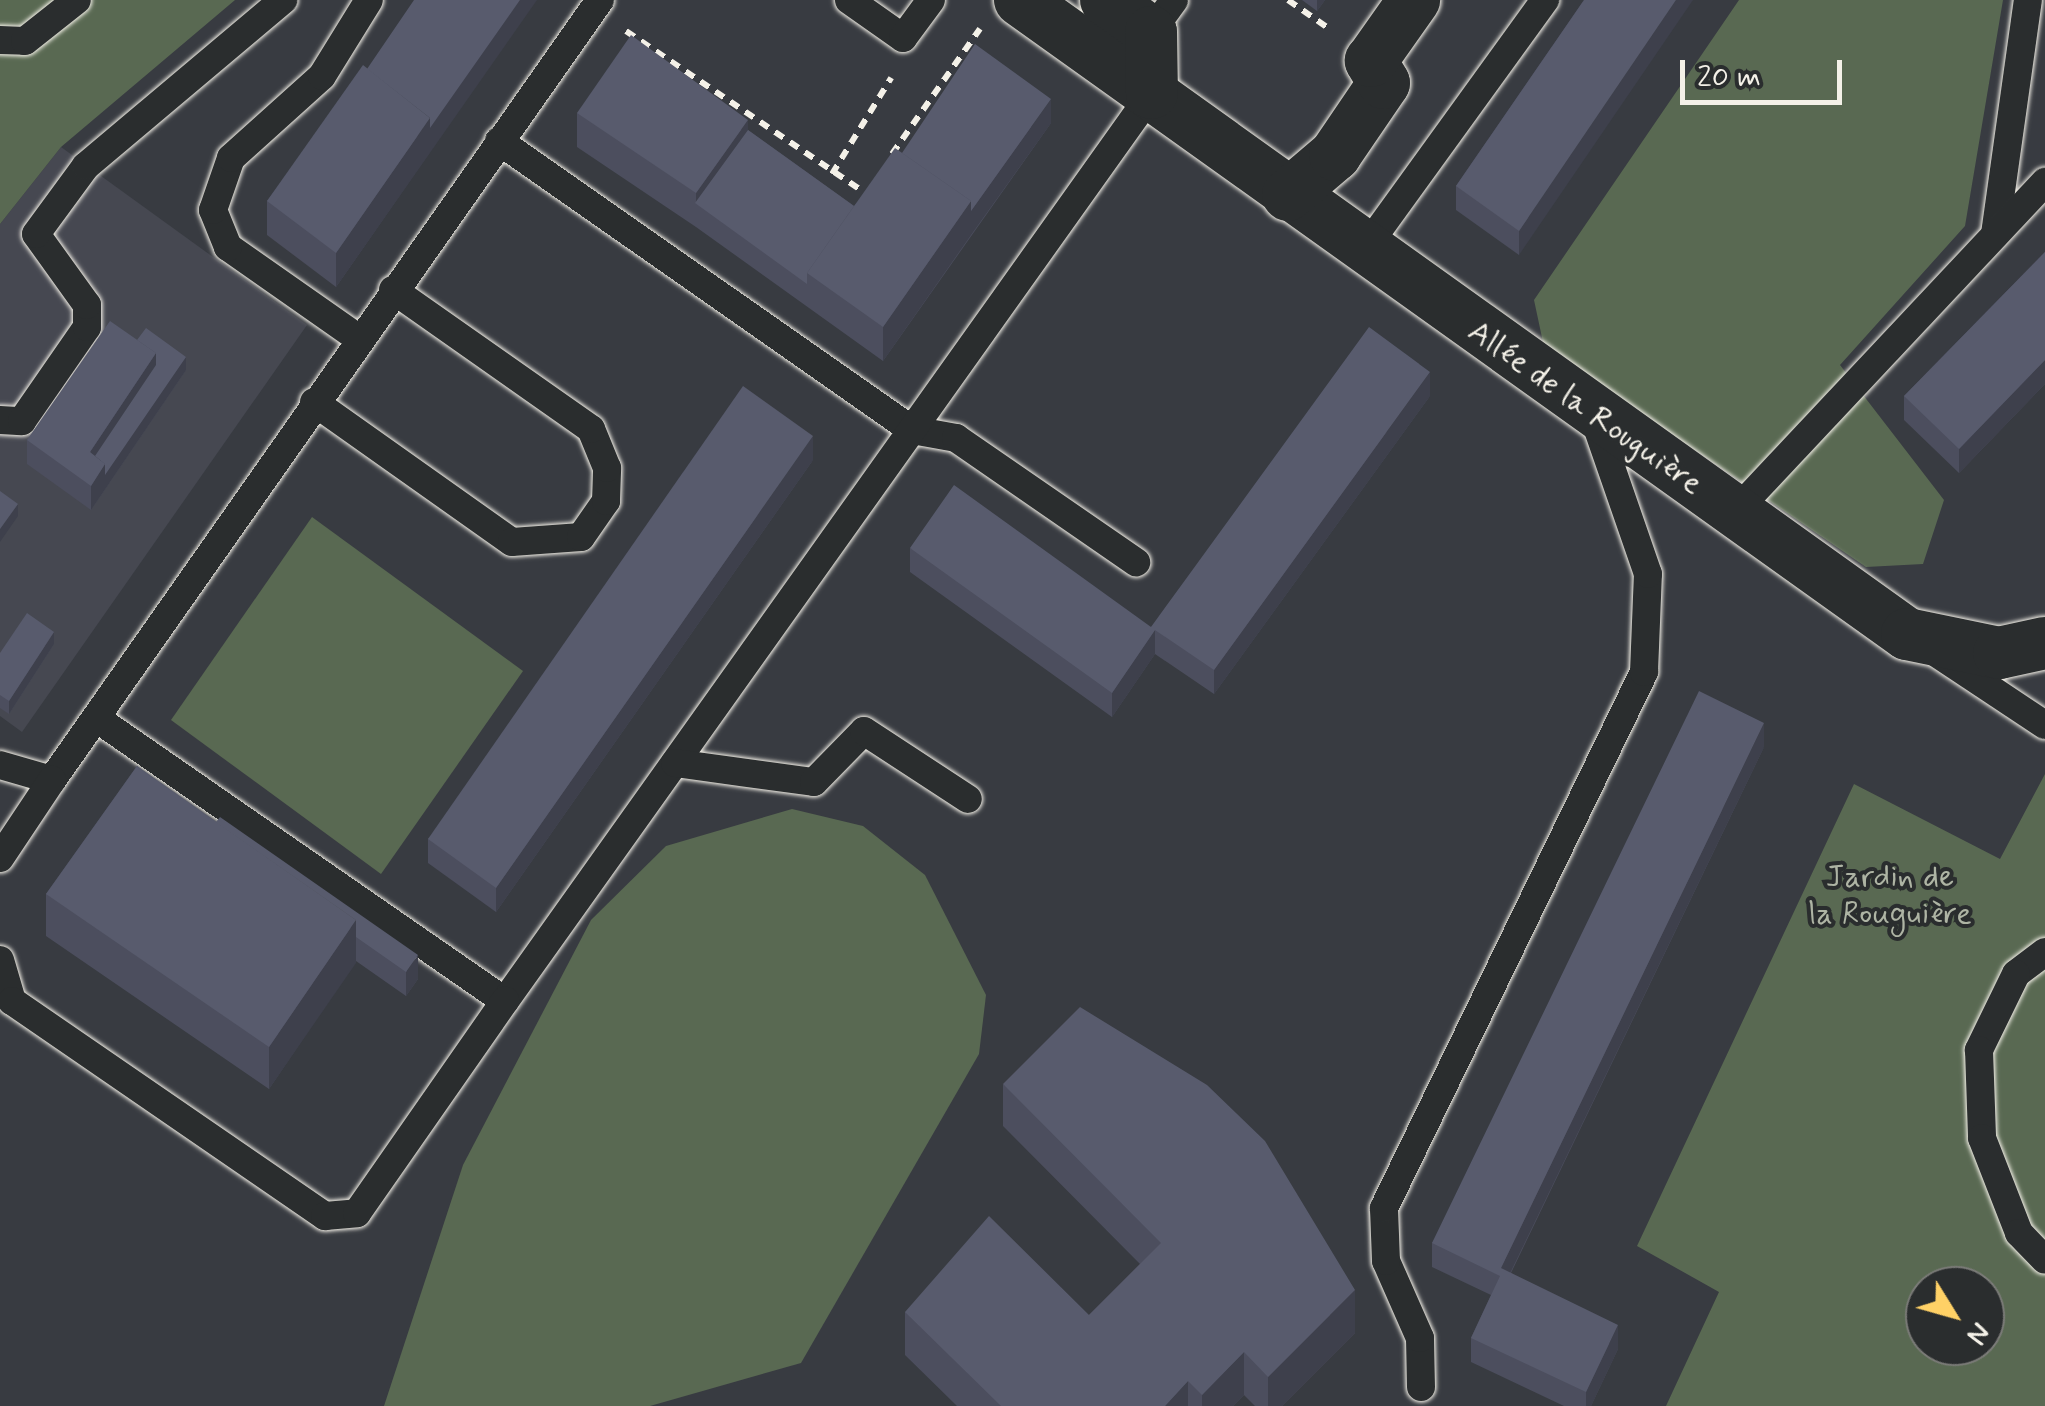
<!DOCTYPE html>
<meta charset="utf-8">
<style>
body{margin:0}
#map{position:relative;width:2045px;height:1406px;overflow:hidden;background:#383b41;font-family:Mynerve,sans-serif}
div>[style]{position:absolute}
.built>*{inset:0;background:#464851}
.green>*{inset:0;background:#596952}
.path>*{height:6px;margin-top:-3px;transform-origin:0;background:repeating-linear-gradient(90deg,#f4f1e8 0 10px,transparent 0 18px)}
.roads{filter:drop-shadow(0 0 2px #f4f1e8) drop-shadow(0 0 2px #f4f1e8)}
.lane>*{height:28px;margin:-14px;padding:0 14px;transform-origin:14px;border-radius:14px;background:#2a2d2e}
.street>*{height:52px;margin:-26px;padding:0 26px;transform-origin:26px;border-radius:26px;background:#2a2d2e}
.wall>*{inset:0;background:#4c4e5e}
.shaded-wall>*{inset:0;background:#3e404c}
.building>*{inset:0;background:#585b6d}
span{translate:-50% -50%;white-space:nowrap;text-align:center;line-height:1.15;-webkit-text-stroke:8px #2a2d2e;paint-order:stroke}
.street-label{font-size:32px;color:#f4f1e8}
.park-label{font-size:32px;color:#aeb4a4}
.north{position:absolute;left:1905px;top:1266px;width:100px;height:100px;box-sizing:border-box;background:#2a2d2e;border:2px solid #7b7b78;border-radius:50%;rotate:127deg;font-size:28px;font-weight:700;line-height:40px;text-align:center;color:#f4f1e8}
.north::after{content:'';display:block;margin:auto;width:35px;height:45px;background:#ffd166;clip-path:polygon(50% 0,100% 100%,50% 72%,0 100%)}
.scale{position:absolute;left:1680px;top:60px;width:162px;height:45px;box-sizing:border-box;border:5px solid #f4f1e8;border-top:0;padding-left:12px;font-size:30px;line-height:35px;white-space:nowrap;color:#f4f1e8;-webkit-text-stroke:8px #2a2d2e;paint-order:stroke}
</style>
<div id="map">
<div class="built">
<div style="clip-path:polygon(61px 147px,307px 325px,22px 732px,0 716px,0 224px)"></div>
</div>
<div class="green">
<div style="clip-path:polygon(0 0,235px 0,61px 147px,0 224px)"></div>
<div style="clip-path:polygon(1739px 0,2003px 0,1965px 226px,1840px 365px,1944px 500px,1923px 564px,1866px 567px,1544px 347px,1534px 300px)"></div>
<div style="clip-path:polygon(312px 517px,523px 671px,381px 874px,171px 720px)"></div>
<div style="clip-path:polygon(evenodd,2045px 774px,2045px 1406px,1666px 1406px,1719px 1292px,1637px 1246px,1854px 784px,2000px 859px,2045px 774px,1925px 1286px,1985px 1286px,1985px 1346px,1925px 1346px,1925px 1286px)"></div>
<div style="clip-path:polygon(792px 809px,863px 826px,925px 875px,986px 995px,979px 1054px,801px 1363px,650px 1406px,384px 1406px,463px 1165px,591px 920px,666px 846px)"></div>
</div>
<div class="path">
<div style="left:1288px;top:0;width:52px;rotate:34.9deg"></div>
<div style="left:626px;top:31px;width:289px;rotate:34.1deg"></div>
<div style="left:892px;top:154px;width:153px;rotate:-54.9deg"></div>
<div style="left:832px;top:174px;width:113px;rotate:-58.4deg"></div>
</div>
<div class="roads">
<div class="lane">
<div style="left:849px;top:0;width:66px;rotate:35.1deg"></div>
<div style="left:903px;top:38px;width:47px;rotate:-53.6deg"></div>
<div style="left:1151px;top:32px;width:39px;rotate:-54deg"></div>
<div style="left:0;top:40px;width:25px;rotate:2deg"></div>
<div style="left:25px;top:41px;width:66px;rotate:-38.3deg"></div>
<div style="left:499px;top:141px;width:504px;rotate:34.98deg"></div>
<div style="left:912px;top:430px;width:45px;rotate:10.3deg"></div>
<div style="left:956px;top:438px;width:219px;rotate:34.6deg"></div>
<div style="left:1995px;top:234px;width:236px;rotate:-82deg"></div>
<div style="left:1364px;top:250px;width:309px;rotate:-54.1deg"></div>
<div style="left:358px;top:338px;width:159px;rotate:-145deg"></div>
<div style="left:228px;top:247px;width:40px;rotate:-112deg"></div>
<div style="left:213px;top:210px;width:55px;rotate:-70.9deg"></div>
<div style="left:231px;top:158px;width:122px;rotate:-42deg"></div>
<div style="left:322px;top:76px;width:89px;rotate:-58.3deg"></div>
<div style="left:314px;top:402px;width:242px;rotate:35.3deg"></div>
<div style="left:512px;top:542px;width:69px;rotate:-4.1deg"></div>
<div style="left:581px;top:537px;width:44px;rotate:-55.2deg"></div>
<div style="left:606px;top:501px;width:33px;rotate:-88deg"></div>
<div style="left:607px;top:468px;width:42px;rotate:-112.3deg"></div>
<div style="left:591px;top:429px;width:242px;rotate:-144.9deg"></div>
<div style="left:0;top:420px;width:22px;rotate:3deg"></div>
<div style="left:22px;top:421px;width:114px;rotate:-55.3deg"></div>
<div style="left:87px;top:327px;width:22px;rotate:-90deg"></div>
<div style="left:87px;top:305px;width:87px;rotate:-125.7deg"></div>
<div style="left:36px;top:234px;width:84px;rotate:-53.7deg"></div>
<div style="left:86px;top:166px;width:258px;rotate:-40.1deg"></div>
<div style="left:1735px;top:512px;width:453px;rotate:-46.8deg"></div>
<div style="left:1938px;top:654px;width:128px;rotate:33.6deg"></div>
<div style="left:96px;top:718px;width:497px;rotate:34.7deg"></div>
<div style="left:505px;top:1001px;width:1115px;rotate:-54.53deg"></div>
<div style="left:675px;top:763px;width:140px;rotate:7.8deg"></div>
<div style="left:814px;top:782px;width:71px;rotate:-45.6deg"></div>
<div style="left:864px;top:731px;width:124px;rotate:33.2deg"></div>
<div style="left:0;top:765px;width:54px;rotate:16.1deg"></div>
<div style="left:52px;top:780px;width:953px;rotate:-54.91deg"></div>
<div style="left:0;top:858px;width:94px;rotate:-56.3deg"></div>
<div style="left:2045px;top:952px;width:36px;rotate:143deg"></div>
<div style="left:2016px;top:974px;width:85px;rotate:116deg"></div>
<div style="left:1979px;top:1050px;width:88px;rotate:88deg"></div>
<div style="left:1982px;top:1138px;width:102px;rotate:68.7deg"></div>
<div style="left:2019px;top:1233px;width:37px;rotate:46deg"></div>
<div style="left:0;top:960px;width:43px;rotate:73.7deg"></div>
<div style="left:12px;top:1001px;width:380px;rotate:34.5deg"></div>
<div style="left:325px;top:1216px;width:32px;rotate:-5deg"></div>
<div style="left:357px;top:1213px;width:259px;rotate:-55.1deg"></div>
<div style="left:1421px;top:1387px;width:49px;rotate:-91.2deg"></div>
<div style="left:1420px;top:1338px;width:84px;rotate:-113.8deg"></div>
<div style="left:1386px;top:1261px;width:53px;rotate:-92.2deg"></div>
<div style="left:1384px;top:1208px;width:596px;rotate:-64.12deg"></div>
<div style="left:1644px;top:672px;width:98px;rotate:-87.7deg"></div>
<div style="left:1648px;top:574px;width:165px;rotate:-109.1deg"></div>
</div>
<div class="street">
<div style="left:1020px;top:0;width:1090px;rotate:35.56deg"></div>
<div style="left:1907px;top:634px;width:94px;rotate:11.7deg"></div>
<div style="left:1999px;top:653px;width:47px;rotate:-12.3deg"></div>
<div style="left:1106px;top:0;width:55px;rotate:35.4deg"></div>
<div style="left:1151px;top:32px;width:61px;rotate:89.1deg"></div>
<div style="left:1288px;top:195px;width:62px;rotate:-40.4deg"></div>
<div style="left:1335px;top:155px;width:87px;rotate:-55.8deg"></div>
<div style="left:1384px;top:83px;width:26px;rotate:-121deg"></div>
<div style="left:1371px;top:61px;width:75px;rotate:-54.8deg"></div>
</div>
</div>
<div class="wall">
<div style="clip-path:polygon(1302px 0,1325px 0,1317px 11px)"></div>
<div style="clip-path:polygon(1584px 0,1519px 255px,1456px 210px,1456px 186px)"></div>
<div style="clip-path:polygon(367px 69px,430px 152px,336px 287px,267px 235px,267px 201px)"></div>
<div style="clip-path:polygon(577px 113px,748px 130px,854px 206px,902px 153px,1051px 123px,883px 361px,696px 227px,577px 147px)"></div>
<div style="clip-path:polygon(2045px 252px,2045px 384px,1959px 473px,1904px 420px,1904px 396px)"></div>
<div style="clip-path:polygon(137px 340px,186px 370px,91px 510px,27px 464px,27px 440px)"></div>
<div style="clip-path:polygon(1430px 396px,1214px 694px,1155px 654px,1112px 717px,910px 572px,910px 548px,1151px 627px)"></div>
<div style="clip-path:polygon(813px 460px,496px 912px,428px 863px,428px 839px)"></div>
<div style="clip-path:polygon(54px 644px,9px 714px,0 708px,0 653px)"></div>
<div style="clip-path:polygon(1764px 747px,1511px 1273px,1618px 1349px,1591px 1406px,1564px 1406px,1471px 1362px,1471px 1338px,1491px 1295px,1432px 1267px,1432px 1243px)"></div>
<div style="clip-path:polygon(137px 766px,418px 979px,406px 996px,356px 961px,269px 1089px,46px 936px,46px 894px)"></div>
<div style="clip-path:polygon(1003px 1084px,1355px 1333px,1282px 1406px,1255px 1406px,1244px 1395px,1233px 1406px,957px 1406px,905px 1355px,905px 1312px,1089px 1315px,1140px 1264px,1003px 1126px)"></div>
</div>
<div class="shaded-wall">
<div style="clip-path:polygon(520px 0,537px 0,336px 287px,336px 253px,430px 118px)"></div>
<div style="clip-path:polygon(1317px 0,1325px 0,1317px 11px)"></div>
<div style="clip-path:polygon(1676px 0,1693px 0,1519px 255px,1519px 231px)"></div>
<div style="clip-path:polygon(1051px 99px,1051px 123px,971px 235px,971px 211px)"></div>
<div style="clip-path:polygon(748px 120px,748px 154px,696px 203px,696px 193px)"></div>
<div style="clip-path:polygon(971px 201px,971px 235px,883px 361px,883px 327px)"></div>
<div style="clip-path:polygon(156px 353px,156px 377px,96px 468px,90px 452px)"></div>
<div style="clip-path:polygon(186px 357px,186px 370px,91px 510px,91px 486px,105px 464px)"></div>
<div style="clip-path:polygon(2045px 360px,2045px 384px,1959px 473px,1959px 449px)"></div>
<div style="clip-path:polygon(1430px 372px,1430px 396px,1214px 694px,1214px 670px)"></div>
<div style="clip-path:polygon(813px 436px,813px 460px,496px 912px,496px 888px)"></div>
<div style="clip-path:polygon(18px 504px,18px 516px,0 542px,0 529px)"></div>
<div style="clip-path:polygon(1155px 630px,1155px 654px,1112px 717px,1112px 693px)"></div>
<div style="clip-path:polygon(54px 632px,54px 644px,9px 714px,9px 701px)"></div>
<div style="clip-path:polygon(1764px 723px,1764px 747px,1501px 1292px,1501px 1268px)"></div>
<div style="clip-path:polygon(356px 920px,356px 963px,269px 1089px,269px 1047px)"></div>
<div style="clip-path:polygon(418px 955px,418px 979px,406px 996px,406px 972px)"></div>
<div style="clip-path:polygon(1355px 1290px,1355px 1333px,1282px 1406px,1268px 1406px,1268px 1377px)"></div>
<div style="clip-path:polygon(1618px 1325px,1618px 1349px,1591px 1406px,1586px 1406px,1586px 1392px)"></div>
<div style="clip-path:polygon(1244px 1352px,1244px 1395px,1233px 1406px,1202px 1406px,1202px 1395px)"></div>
<div style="clip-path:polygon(1188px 1381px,1188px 1406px,1165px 1406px)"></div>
</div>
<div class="building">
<div style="clip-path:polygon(414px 0,520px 0,430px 128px,430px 118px,367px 69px)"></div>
<div style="clip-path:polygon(1584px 0,1676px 0,1519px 231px,1456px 186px)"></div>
<div style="clip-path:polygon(631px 35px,748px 120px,696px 193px,577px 113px)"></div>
<div style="clip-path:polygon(975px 44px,1051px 99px,971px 211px,971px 201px,902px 153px)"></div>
<div style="clip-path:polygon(363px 65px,430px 118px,336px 253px,267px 201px)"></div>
<div style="clip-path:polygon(748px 130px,854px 206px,807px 273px,807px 284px,695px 203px)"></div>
<div style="clip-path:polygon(895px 148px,971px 201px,883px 327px,807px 273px)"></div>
<div style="clip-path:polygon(2045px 252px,2045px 360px,1959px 449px,1904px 396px)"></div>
<div style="clip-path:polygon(110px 321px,156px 353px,90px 452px,105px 464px,91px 486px,27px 440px)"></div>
<div style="clip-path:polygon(1369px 327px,1430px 372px,1214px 670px,1155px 630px,1112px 693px,910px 548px,954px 485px,1151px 627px)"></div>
<div style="clip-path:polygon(146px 328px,186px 357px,105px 475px,105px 464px,95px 456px,156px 365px,156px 353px,137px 340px)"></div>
<div style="clip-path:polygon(743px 386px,813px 436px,496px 888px,428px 839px)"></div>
<div style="clip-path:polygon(0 491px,18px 504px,0 529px)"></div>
<div style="clip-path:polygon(27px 613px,54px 632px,9px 701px,0 695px,0 653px)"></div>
<div style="clip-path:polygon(1699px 691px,1764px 723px,1501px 1268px,1618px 1325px,1586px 1392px,1471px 1338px,1500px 1276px,1432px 1243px)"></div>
<div style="clip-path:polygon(137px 766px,356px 920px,269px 1047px,46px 894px)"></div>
<div style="clip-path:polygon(220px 817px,418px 955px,406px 972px,356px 937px,356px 920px,216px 822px)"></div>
<div style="clip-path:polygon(1080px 1007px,1207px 1085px,1265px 1141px,1355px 1290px,1268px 1377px,1244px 1352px,1202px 1395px,1188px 1381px,1165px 1406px,1001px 1406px,905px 1312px,989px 1216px,1089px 1315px,1161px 1243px,1003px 1084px)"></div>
</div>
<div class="street-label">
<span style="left:1585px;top:408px;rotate:35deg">Allée de la Rouguière</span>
</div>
<div class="park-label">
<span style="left:1890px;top:896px">Jardin de<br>la Rouguière</span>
</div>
<div class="north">N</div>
<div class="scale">20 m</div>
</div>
